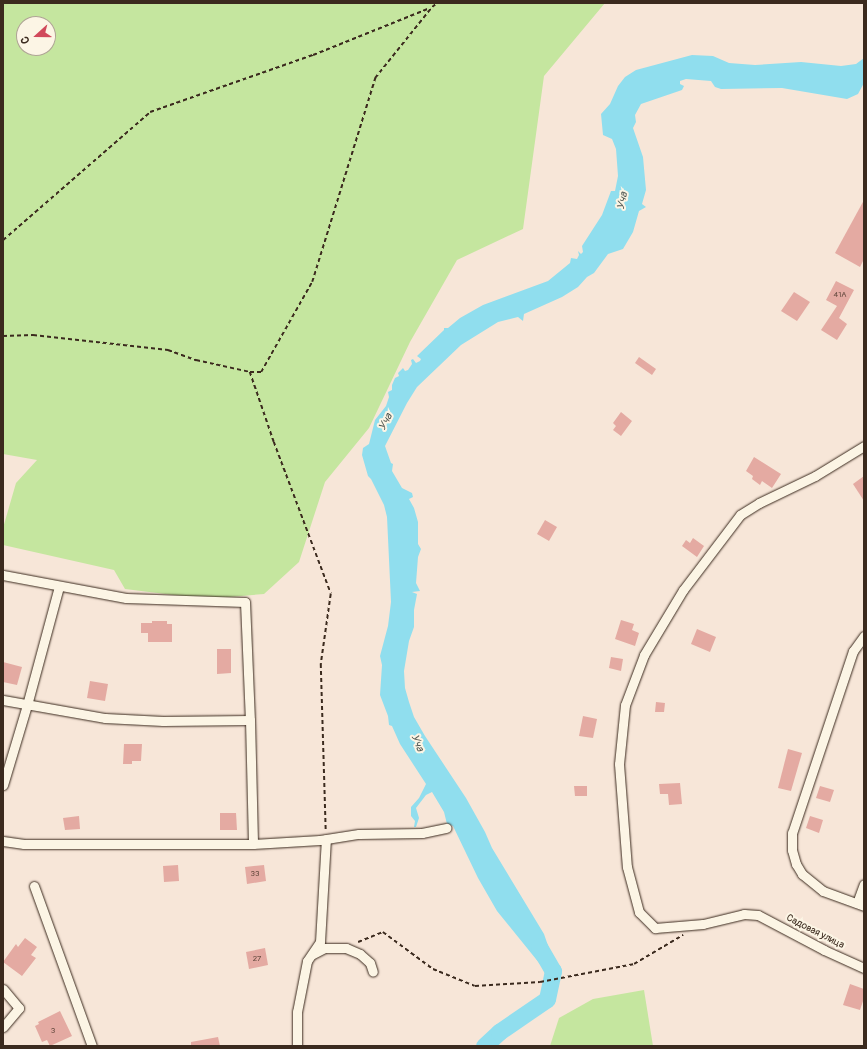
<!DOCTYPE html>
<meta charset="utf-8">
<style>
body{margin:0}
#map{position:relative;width:867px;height:1049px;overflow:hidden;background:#f7e6d8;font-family:Pangolin,sans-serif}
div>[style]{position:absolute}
.green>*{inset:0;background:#c5e69f}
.water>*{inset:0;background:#90deee}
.river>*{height:17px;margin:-8.5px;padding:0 8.5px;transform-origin:8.5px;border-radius:8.5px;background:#90deee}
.building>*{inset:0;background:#e4aaa2}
.path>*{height:1.5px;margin-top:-0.75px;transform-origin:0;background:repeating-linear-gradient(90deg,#3b2a1e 0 4px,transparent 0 7px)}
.roads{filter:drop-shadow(0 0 1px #3b2a1e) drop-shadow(0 0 1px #3b2a1e)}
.minor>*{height:9px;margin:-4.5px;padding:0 4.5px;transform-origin:4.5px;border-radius:4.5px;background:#fcf5e5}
span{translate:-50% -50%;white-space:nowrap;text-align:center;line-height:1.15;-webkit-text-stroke:4px #fcf5e5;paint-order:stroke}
.number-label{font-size:8px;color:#654a3f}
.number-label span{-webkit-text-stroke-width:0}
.street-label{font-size:10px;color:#3b2a1e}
.water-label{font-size:11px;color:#505752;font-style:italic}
.frame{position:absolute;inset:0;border:4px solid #3b2a1e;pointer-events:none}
.north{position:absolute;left:16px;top:16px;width:40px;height:40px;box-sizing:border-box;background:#fcf5e5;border:1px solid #afa495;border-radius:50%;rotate:249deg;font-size:11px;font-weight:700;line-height:16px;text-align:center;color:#3b2a1e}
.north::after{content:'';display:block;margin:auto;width:14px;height:18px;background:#d1495b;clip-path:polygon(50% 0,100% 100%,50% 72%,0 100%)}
</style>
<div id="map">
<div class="green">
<div style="clip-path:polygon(evenodd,3px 3px,605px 3px,544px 76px,523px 229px,457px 260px,410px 342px,369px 428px,325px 482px,299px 562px,264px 594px,206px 599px,125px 589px,114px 570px,3px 545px,3px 528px,16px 483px,37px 460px,3px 454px,3px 3px,24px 24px,48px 24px,48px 48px,24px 48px,24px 24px)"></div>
<div style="clip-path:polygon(644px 990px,653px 1046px,550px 1046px,559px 1018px,593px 999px)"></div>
</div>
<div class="water">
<div style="clip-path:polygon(692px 55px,713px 56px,729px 63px,755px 65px,801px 62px,841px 66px,856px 64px,864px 58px,864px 83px,858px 94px,847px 99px,782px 88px,721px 89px,715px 87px,711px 81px,686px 79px,680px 81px,680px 84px,684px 86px,682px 90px,641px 104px,635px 115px,636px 122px,633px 128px,643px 157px,646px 190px,642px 204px,646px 207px,639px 211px,633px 232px,623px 249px,608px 254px,594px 273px,587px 277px,578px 287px,562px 297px,524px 314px,523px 321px,518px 317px,498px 322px,461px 345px,417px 387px,407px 403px,385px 446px,391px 463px,393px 464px,392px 471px,402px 488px,412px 493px,413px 497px,409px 499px,414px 508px,418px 522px,418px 544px,421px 549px,418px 557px,416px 583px,420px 591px,412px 592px,417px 594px,414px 610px,414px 627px,409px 641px,404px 671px,405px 688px,409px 702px,414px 717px,425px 736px,466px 798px,485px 832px,492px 848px,544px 934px,555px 966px,544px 969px,497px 911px,478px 878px,453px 826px,447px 824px,444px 812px,432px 792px,426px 795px,416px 808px,419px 818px,416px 827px,414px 827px,415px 821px,411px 816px,411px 807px,419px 798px,426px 784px,400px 744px,392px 726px,389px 725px,388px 716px,380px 695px,382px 665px,380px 656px,388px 626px,391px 602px,387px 517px,384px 505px,371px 479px,368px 476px,362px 455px,363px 448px,369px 444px,375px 420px,386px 406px,389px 397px,388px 392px,392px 390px,392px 385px,395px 378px,399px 376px,398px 373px,403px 368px,405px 371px,408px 370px,412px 364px,411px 360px,413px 359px,416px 363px,420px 361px,421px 359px,417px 356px,444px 330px,444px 328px,448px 328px,460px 318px,483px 305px,548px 281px,570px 263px,571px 258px,577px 259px,579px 255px,578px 251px,581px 254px,583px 252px,582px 246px,602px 215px,611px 191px,615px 191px,618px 176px,616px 149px,612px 139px,603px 135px,601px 114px,610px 104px,618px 86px,625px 77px,636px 70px)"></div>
</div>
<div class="river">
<div style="left:484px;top:1046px;width:21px;rotate:-43deg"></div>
<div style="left:499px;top:1032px;width:58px;rotate:-34.5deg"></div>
<div style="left:547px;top:999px;width:29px;rotate:-78deg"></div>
<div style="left:553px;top:971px;width:28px;rotate:-120deg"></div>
</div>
<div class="building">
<div style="clip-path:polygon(864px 200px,864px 259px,860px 267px,835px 253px)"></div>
<div style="clip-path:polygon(836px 281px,854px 290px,839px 318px,847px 324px,837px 340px,821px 330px,837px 306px,826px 300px)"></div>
<div style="clip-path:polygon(794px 292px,810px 302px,797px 321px,781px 311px)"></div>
<div style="clip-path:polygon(639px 357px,656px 369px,652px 375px,635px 363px)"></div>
<div style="clip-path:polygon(621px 412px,632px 421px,621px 436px,613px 430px,616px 426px,613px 423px)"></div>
<div style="clip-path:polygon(754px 457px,781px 474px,772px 488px,762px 481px,760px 485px,752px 479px,753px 476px,746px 471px)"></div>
<div style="clip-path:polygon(864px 476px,864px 501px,853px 484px)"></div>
<div style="clip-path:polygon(545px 520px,557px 527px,549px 541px,537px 534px)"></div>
<div style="clip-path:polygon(693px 538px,704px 546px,697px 557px,682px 546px,686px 540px,690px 543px)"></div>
<div style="clip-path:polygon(621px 620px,634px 624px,632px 630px,639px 633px,635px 646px,615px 639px)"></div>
<div style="clip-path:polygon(152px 621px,167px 621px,167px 624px,172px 624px,172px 642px,148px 642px,148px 633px,141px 633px,141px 623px,152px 623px)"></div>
<div style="clip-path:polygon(697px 629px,716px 637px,710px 652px,691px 644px)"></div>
<div style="clip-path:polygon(217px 649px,231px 649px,231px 673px,217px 674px)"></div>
<div style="clip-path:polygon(611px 657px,623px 659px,621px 671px,609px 668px)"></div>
<div style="clip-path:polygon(3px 662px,22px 667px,17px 685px,3px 682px)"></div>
<div style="clip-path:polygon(90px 681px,108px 684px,105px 701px,87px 698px)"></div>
<div style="clip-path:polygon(656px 702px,665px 703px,664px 712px,655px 712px)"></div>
<div style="clip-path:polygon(583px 716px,597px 719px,593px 738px,579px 736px)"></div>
<div style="clip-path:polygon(124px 744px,142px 744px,141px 761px,132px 761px,132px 764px,123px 764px)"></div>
<div style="clip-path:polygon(788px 749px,802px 753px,791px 791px,778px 788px)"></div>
<div style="clip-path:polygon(680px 783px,682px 804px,669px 805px,668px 794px,660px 794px,659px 784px)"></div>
<div style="clip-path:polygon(574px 786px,587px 786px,587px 796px,575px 796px)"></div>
<div style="clip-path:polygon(820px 786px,834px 790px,830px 802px,816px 798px)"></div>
<div style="clip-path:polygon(220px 813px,236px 813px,237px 830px,220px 830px)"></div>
<div style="clip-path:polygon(79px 816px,80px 829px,65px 830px,63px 818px)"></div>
<div style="clip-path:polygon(810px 816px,823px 820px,819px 833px,806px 828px)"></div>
<div style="clip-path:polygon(178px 865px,179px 881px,164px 882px,163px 866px)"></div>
<div style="clip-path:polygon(264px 865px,266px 881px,247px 884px,245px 867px)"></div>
<div style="clip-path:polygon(25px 938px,37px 947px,31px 955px,36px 958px,22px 976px,3px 962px,16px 944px,18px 947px)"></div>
<div style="clip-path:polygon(265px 948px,268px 965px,249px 969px,246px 952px)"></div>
<div style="clip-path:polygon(850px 984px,864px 989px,864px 998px,860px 1010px,843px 1005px)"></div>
<div style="clip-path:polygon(60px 1011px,72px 1036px,50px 1046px,47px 1040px,42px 1042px,35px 1026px,39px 1024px,38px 1022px)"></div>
<div style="clip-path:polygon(218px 1037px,220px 1046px,191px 1046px,191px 1042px)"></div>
</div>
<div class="path">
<div style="left:3px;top:240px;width:195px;rotate:-41deg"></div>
<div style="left:150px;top:112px;width:173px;rotate:-19.3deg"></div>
<div style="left:313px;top:55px;width:126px;rotate:-21.9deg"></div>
<div style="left:3px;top:336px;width:30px;rotate:-2deg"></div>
<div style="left:33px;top:335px;width:136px;rotate:6.3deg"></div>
<div style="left:168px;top:350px;width:30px;rotate:20deg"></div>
<div style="left:196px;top:360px;width:55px;rotate:12.5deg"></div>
<div style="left:250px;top:372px;width:11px"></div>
<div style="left:261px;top:372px;width:103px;rotate:-60.5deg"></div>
<div style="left:312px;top:282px;width:214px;rotate:-72.8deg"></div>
<div style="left:375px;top:78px;width:91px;rotate:-51.2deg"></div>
<div style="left:432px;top:7px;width:6px;rotate:-39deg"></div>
<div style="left:250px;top:372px;width:74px;rotate:71.1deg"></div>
<div style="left:274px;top:442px;width:162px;rotate:69.4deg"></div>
<div style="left:331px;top:594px;width:71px;rotate:98.1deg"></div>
<div style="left:321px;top:664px;width:166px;rotate:88.3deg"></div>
<div style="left:358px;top:942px;width:27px;rotate:-22deg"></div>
<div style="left:383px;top:932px;width:62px;rotate:36.5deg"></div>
<div style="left:433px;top:969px;width:45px;rotate:22deg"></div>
<div style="left:475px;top:986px;width:65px;rotate:-3.5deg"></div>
<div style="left:540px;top:982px;width:96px;rotate:-10.8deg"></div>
<div style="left:634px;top:964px;width:57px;rotate:-30.6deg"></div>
</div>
<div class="roads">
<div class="minor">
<div style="left:864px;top:446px;width:57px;rotate:148.5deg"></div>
<div style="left:815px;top:476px;width:62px;rotate:154.3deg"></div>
<div style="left:759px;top:503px;width:22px;rotate:148deg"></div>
<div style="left:740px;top:515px;width:94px;rotate:127.2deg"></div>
<div style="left:683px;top:590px;width:76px;rotate:121deg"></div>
<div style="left:644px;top:655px;width:53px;rotate:110.8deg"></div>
<div style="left:625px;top:705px;width:59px;rotate:95.8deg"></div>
<div style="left:619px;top:764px;width:103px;rotate:85.6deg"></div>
<div style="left:627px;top:867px;width:47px;rotate:75.1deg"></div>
<div style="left:639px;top:912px;width:23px;rotate:45deg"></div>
<div style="left:655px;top:928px;width:48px;rotate:-4.8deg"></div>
<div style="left:703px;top:924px;width:42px;rotate:-13.7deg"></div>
<div style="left:744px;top:914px;width:14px;rotate:4deg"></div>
<div style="left:758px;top:915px;width:75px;rotate:27.9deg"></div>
<div style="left:824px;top:950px;width:44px;rotate:24.2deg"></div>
<div style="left:3px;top:575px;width:125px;rotate:10.6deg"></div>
<div style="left:126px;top:598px;width:119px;rotate:1.9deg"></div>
<div style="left:245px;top:602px;width:118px;rotate:87.6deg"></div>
<div style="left:250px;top:720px;width:124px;rotate:88.6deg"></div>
<div style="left:864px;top:636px;width:19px;rotate:126deg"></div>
<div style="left:853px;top:651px;width:192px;rotate:108.5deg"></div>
<div style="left:792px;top:833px;width:17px;rotate:90deg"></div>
<div style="left:792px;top:850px;width:15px;rotate:74deg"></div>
<div style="left:796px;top:864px;width:12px;rotate:59deg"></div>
<div style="left:802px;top:874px;width:27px;rotate:39deg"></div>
<div style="left:823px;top:891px;width:44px;rotate:20.1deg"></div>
<div style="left:3px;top:700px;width:104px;rotate:10deg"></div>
<div style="left:105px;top:718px;width:58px;rotate:3deg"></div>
<div style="left:163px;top:721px;width:87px;rotate:-0.7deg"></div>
<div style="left:3px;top:785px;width:84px;rotate:-73.3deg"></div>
<div style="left:27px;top:705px;width:123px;rotate:-74.9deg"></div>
<div style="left:3px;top:841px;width:21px;rotate:8deg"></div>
<div style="left:24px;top:844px;width:229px"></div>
<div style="left:253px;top:844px;width:67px;rotate:-3.4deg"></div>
<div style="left:320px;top:840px;width:39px;rotate:-9deg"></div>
<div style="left:359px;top:834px;width:63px;rotate:-0.9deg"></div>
<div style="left:422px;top:833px;width:25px;rotate:-12deg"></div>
<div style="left:34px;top:886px;width:170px;rotate:70.1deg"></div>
<div style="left:857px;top:903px;width:20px;rotate:-70deg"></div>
<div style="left:313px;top:954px;width:13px;rotate:-27deg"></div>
<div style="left:325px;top:948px;width:21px"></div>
<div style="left:346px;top:948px;width:15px;rotate:23deg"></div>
<div style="left:360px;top:954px;width:13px;rotate:42deg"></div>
<div style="left:370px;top:963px;width:9px;rotate:72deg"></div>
<div style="left:3px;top:989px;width:25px;rotate:50deg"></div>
<div style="left:19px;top:1008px;width:25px;rotate:130deg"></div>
<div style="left:297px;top:1046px;width:34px;rotate:-90deg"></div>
<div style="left:297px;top:1012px;width:52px;rotate:-78.9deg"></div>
<div style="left:307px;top:961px;width:23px;rotate:-56deg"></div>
<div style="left:320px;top:942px;width:103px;rotate:-86.7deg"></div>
</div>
</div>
<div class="number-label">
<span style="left:840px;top:295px">41А</span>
<span style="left:255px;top:874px">33</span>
<span style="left:257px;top:959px">27</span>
<span style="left:53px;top:1031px">3</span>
</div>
<div class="street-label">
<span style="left:815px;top:932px;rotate:27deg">Садовая улица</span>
</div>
<div class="water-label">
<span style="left:623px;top:201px;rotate:-78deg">Уча</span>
<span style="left:386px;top:422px;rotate:-62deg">Уча</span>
<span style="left:417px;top:743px;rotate:68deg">Уча</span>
</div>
<div class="frame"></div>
<div class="north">С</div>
</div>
